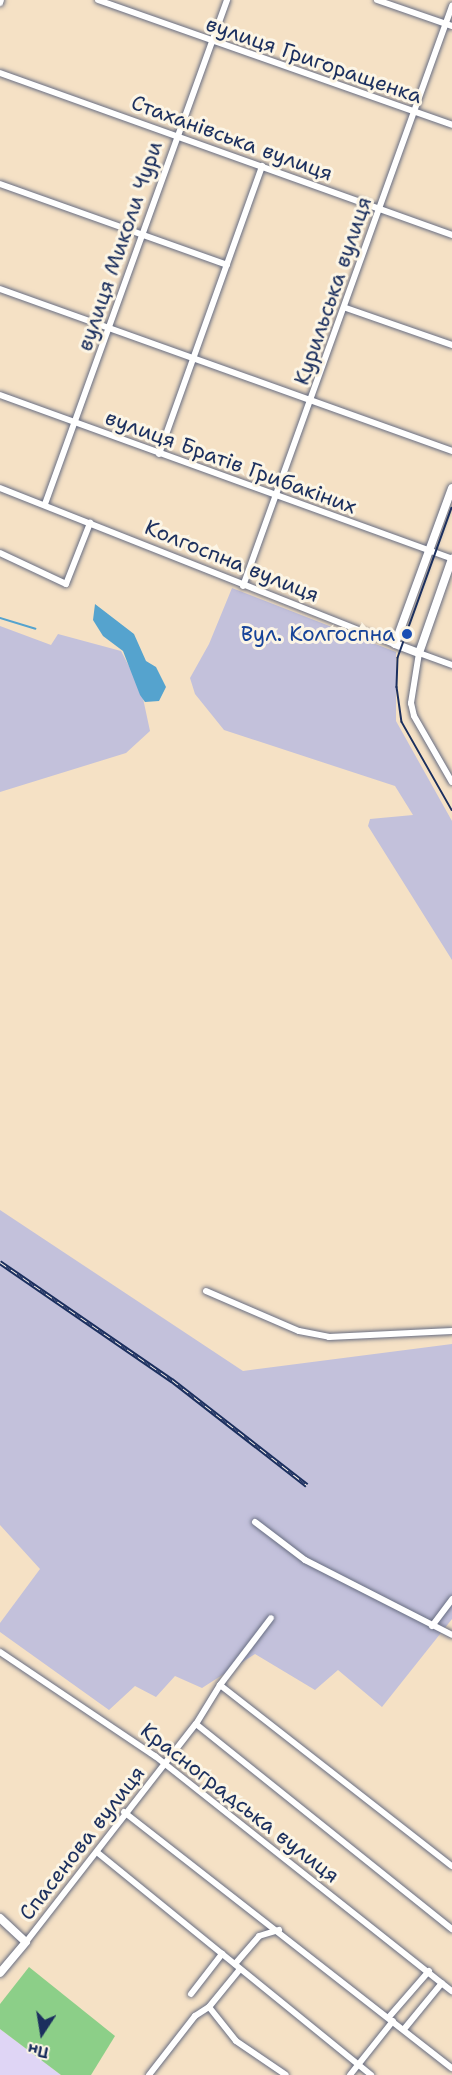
<!DOCTYPE html>
<meta charset="utf-8">
<style>
body{margin:0}
#map{position:relative;width:452px;height:2075px;overflow:hidden;background:#f5e1c5;font-family:"Shantell Sans",sans-serif}
div>[style]{position:absolute}
.built>*{inset:0;background:#dfd5f5}
.industrial>*{inset:0;background:#c3c1db}
.green>*{inset:0;background:#8ccf88}
.water>*{inset:0;background:#55a3ce}
.stream>*{height:2px;margin:-1px;padding:0 1px;transform-origin:1px;border-radius:1px;background:#55a3ce}
.roads{filter:drop-shadow(0 0 2px #676d82) drop-shadow(0 0 2px #676d82)}
.minor>*{height:6px;margin:-3px;padding:0 3px;transform-origin:3px;border-radius:3px;background:#fff}
.tertiary>*{height:8px;margin:-4px;padding:0 4px;transform-origin:4px;border-radius:4px;background:#fff}
.tram>*{height:1.5px;margin:-0.75px;padding:0 0.75px;transform-origin:0.75px;border-radius:0.75px;background:#1b2f5e}
.rail>*{height:4.5px;margin-top:-2.25px;transform-origin:0;background:repeating-linear-gradient(90deg,#fcf5e5 0 7px,#1b2f5e 0 14px);box-sizing:border-box;border-block:2px solid #1b2f5e}
.dots>*{width:16px;height:16px;translate:-50% -50%;box-sizing:border-box;border:3px solid #fcf5e5;border-radius:50%}
span{translate:-50% -50%;white-space:nowrap;text-align:center;line-height:1.15;-webkit-text-stroke:6px #fcf5e5;paint-order:stroke}
.street-label{font-size:21px;color:#1b2f5e}
.transit-label{font-size:21px;color:#164399}
.right{translate:-100% -50%;text-align:right}
.north{position:absolute;left:12px;top:2003px;width:60px;height:60px;-webkit-text-stroke:4px #fcf5e5;paint-order:stroke;rotate:192deg;font-size:16px;font-weight:700;line-height:24px;text-align:center;color:#1b2f5e}
.north::after{content:'';display:block;margin:auto;width:21px;height:27px;background:#1b2f5e;clip-path:polygon(50% 0,100% 100%,50% 72%,0 100%)}
</style>
<div id="map">
<div class="built">
<div style="clip-path:polygon(0 2029px,61px 2075px,0 2075px)"></div>
</div>
<div class="industrial">
<div style="clip-path:polygon(232px 588px,396px 652px,396px 721px,452px 821px,452px 960px,368px 826px,370px 819px,413px 815px,395px 786px,224px 730px,195px 694px,190px 678px,209px 644px)"></div>
<div style="clip-path:polygon(0 626px,51px 645px,58px 634px,121px 651px,141px 689px,150px 731px,126px 753px,0 792px)"></div>
<div style="clip-path:polygon(0 1210px,243px 1371px,452px 1344px,452px 1619px,382px 1707px,338px 1670px,315px 1690px,255px 1654px,202px 1688px,175px 1676px,156px 1697px,135px 1686px,109px 1710px,0 1632px,0 1623px,40px 1569px,0 1525px)"></div>
</div>
<div class="green">
<div style="clip-path:polygon(29px 1967px,115px 2036px,91px 2075px,61px 2075px,0 2029px,0 2004px)"></div>
</div>
<div class="water">
<div style="clip-path:polygon(95px 604px,134px 634px,146px 661px,156px 667px,166px 687px,159px 701px,145px 702px,140px 695px,123px 651px,103px 636px,93px 620px)"></div>
</div>
<div class="stream">
<div style="left:0;top:618px;width:37px;rotate:17deg"></div>
</div>
<div class="roads">
<div class="minor">
<div style="left:98px;top:0;width:375px;rotate:19.4deg"></div>
<div style="left:377px;top:0;width:79px;rotate:19.1deg"></div>
<div style="left:0;top:3px;width:3px;rotate:-72deg"></div>
<div style="left:0;top:73px;width:480px;rotate:19.7deg"></div>
<div style="left:0;top:184px;width:241px;rotate:19.6deg"></div>
<div style="left:0;top:289px;width:480px;rotate:19.7deg"></div>
<div style="left:346px;top:308px;width:112px;rotate:19.2deg"></div>
<div style="left:0;top:395px;width:481px;rotate:19.9deg"></div>
<div style="left:159px;top:454px;width:306px;rotate:-70.3deg"></div>
<div style="left:0;top:488px;width:425px;rotate:21.6deg"></div>
<div style="left:45px;top:504px;width:536px;rotate:-70.14deg"></div>
<div style="left:0;top:553px;width:73px;rotate:25.2deg"></div>
<div style="left:66px;top:584px;width:66px;rotate:-68.5deg"></div>
<div style="left:243px;top:586px;width:617px;rotate:-70.18deg"></div>
<div style="left:452px;top:665px;width:35px;rotate:-160deg"></div>
<div style="left:419px;top:653px;width:51px;rotate:99.1deg"></div>
<div style="left:411px;top:703px;width:13px;rotate:77deg"></div>
<div style="left:414px;top:716px;width:76px;rotate:60.1deg"></div>
<div style="left:206px;top:1291px;width:101px;rotate:23.3deg"></div>
<div style="left:299px;top:1331px;width:31px;rotate:11deg"></div>
<div style="left:329px;top:1337px;width:123px;rotate:-2.8deg"></div>
<div style="left:255px;top:1522px;width:63px;rotate:37.2deg"></div>
<div style="left:305px;top:1560px;width:165px;rotate:27deg"></div>
<div style="left:432px;top:1626px;width:34px;rotate:-53deg"></div>
<div style="left:0;top:1652px;width:187px;rotate:33.9deg"></div>
<div style="left:155px;top:1756px;width:379px;rotate:38.4deg"></div>
<div style="left:220px;top:1685px;width:294px;rotate:38deg"></div>
<div style="left:196px;top:1724px;width:328px;rotate:38.7deg"></div>
<div style="left:124px;top:1812px;width:416px;rotate:38deg"></div>
<div style="left:98px;top:1853px;width:352px;rotate:39.1deg"></div>
<div style="left:26px;top:1942px;width:276px;rotate:-52.1deg"></div>
<div style="left:196px;top:1724px;width:46px;rotate:-58.4deg"></div>
<div style="left:220px;top:1685px;width:84px;rotate:-52.7deg"></div>
<div style="left:235px;top:1964px;width:37px;rotate:-49deg"></div>
<div style="left:259px;top:1936px;width:21px;rotate:-17deg"></div>
<div style="left:191px;top:1994px;width:51px;rotate:-52.2deg"></div>
<div style="left:209px;top:2007px;width:43px;rotate:51.5deg"></div>
<div style="left:236px;top:2041px;width:60px;rotate:34.2deg"></div>
<div style="left:389px;top:2017px;width:61px;rotate:-49deg"></div>
<div style="left:405px;top:2028px;width:58px;rotate:-50.6deg"></div>
<div style="left:149px;top:2075px;width:75px;rotate:-52.1deg"></div>
<div style="left:195px;top:2016px;width:17px;rotate:-33deg"></div>
<div style="left:209px;top:2007px;width:49px;rotate:-50.8deg"></div>
<div style="left:350px;top:2075px;width:69px;rotate:-51.5deg"></div>
</div>
<div class="tertiary">
<div style="left:452px;top:488px;width:166px;rotate:110.1deg"></div>
<div style="left:395px;top:644px;width:26px;rotate:21deg"></div>
<div style="left:419px;top:653px;width:100px;rotate:-70.7deg"></div>
<div style="left:0;top:1918px;width:35px;rotate:43deg"></div>
<div style="left:26px;top:1942px;width:40px;rotate:130deg"></div>
</div>
</div>
<div class="tram">
<div style="left:452px;top:508px;width:159px;rotate:109.8deg"></div>
<div style="left:398px;top:658px;width:29px;rotate:92deg"></div>
<div style="left:397px;top:687px;width:35px;rotate:82deg"></div>
<div style="left:402px;top:722px;width:101px;rotate:60.4deg"></div>
</div>
<div class="rail">
<div style="left:0;top:1262px;width:209px;rotate:34.5deg"></div>
<div style="left:172px;top:1380px;width:171px;rotate:37.9deg"></div>
</div>
<div class="dots">
<div style="left:407px;top:634px;background:#1a4fb4"></div>
</div>
<div class="street-label">
<span style="left:314px;top:60px;rotate:19deg">вулиця Григоращенка</span>
<span style="left:232px;top:138px;rotate:20deg">Стаханівська вулиця</span>
<span style="left:120px;top:246px;rotate:-71deg">вулиця Миколи Чури</span>
<span style="left:333px;top:291px;rotate:-71deg">Курильська вулиця</span>
<span style="left:231px;top:462px;rotate:20deg">вулиця Братів Грибакіних</span>
<span style="left:232px;top:561px;rotate:22deg">Колгоспна вулиця</span>
<span style="left:240px;top:1803px;rotate:38deg">Красноградська вулиця</span>
<span style="left:82px;top:1843px;rotate:-52deg">Спасенова вулиця</span>
</div>
<div class="transit-label">
<span class="right" style="left:395px;top:634px">Вул. Колгоспна</span>
</div>
<div class="north">Пн</div>
</div>
